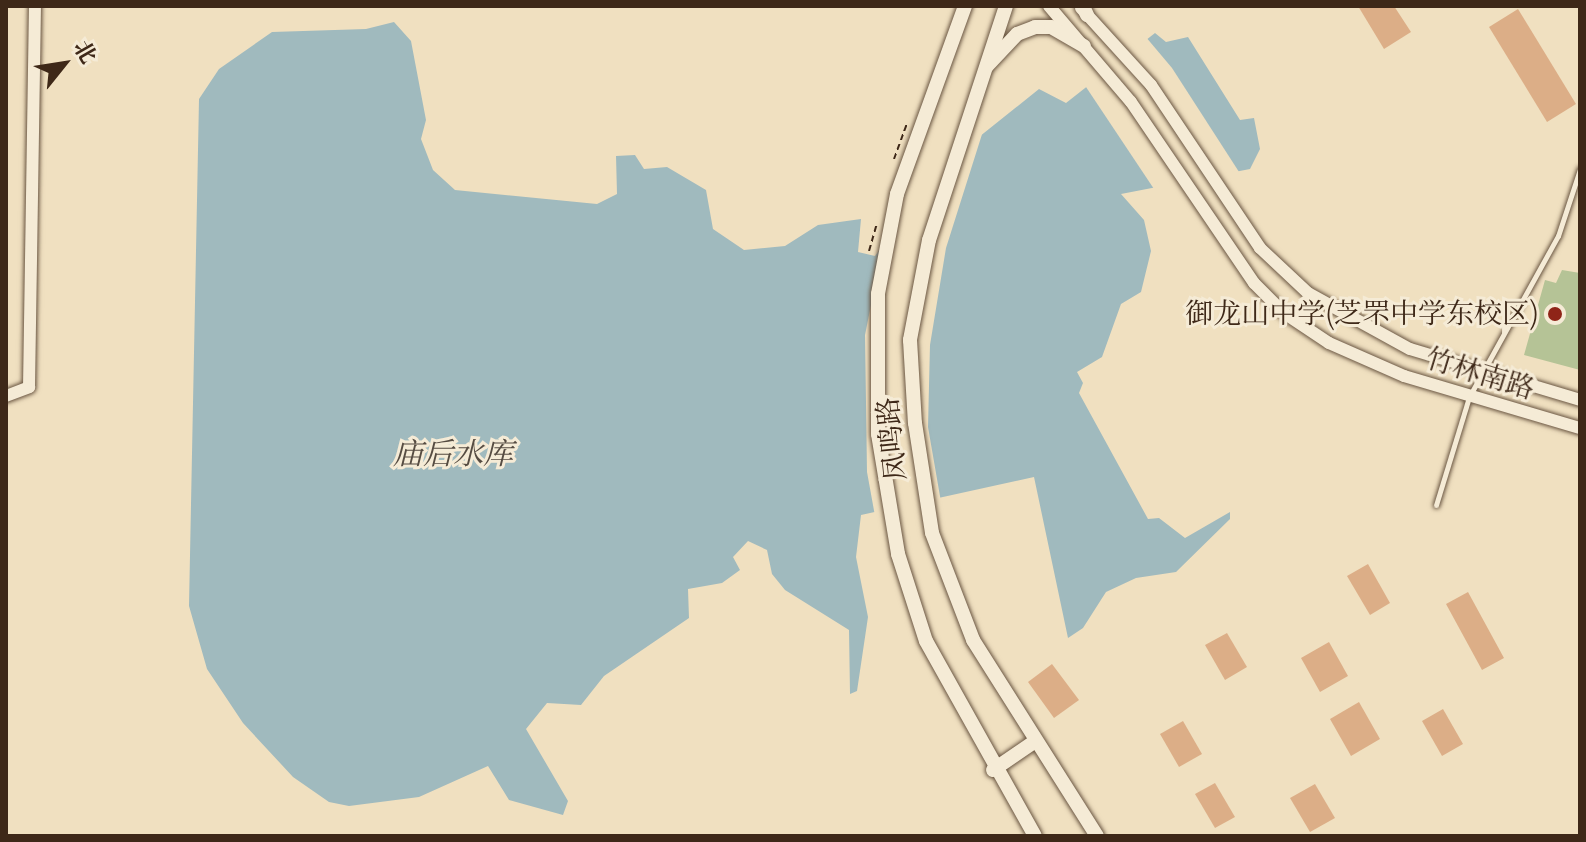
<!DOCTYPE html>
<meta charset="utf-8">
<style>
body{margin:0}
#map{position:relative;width:1586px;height:842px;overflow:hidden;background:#f0e0c0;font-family:Cardo,"Noto Serif SC",serif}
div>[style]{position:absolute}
.green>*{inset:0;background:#b5c396}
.water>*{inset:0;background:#a0babe}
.pier>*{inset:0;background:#f0e0c0}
.building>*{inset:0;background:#dcae87}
.path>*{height:2px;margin-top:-1px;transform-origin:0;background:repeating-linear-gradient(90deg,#3e2818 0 6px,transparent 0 10px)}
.roads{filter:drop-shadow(0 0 2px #6a5642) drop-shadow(0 0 2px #6a5642)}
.service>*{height:5px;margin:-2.5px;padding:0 2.5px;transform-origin:2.5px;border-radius:2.5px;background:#f5ebd6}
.tertiary>*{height:12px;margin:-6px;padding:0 6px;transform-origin:6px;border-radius:6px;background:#f5ebd6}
.secondary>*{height:14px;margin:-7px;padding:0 7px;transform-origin:7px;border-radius:7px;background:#f5ebd6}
.dots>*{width:22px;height:22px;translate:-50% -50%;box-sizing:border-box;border:4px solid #f5ebd6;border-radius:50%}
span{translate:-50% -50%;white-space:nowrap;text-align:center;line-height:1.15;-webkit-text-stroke:6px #f5ebd6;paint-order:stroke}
.poi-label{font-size:28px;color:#3e2818}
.right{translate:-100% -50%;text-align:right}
.street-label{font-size:28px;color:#3e2818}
.water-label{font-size:30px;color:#564c42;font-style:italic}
.frame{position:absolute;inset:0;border:8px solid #3e2818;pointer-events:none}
.north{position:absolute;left:24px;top:24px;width:80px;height:80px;-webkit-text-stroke:6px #f5ebd6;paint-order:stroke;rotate:60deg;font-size:22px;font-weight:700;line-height:32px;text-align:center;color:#3e2818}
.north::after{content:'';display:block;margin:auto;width:28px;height:36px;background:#3e2818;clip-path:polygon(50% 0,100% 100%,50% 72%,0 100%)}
</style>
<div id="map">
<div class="green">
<div style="clip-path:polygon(1562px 270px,1580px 273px,1580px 370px,1524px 355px,1545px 280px,1556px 283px)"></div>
</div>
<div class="water">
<div style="clip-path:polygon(394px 22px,411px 41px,426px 120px,421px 139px,433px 170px,455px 190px,597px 204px,617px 194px,616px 156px,635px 155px,644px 169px,667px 167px,706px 190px,713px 229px,744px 250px,785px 246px,818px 225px,861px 219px,858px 252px,875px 256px,934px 173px,1039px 89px,1066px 103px,1155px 33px,1166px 42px,1188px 37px,1240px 120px,1254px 118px,1260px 149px,1250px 169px,1121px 194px,1144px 220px,1151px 251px,1141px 292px,1121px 304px,1102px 357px,1077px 372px,1083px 383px,1079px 393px,1148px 519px,1159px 518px,1185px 538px,1230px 512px,1230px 519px,1176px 572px,1136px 578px,1106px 592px,1083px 628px,1068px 638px,1034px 477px,861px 515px,856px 557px,868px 617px,857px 691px,850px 694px,849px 630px,785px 590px,772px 574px,767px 550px,748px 541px,733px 557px,740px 570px,722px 583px,688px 589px,689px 618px,604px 676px,581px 705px,547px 703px,526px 729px,568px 801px,563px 815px,509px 800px,488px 766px,419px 797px,349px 806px,329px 802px,293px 777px,243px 723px,207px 669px,189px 606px,199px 99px,219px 69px,272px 32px,366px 29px)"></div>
</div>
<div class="pier">
<div style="clip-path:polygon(1145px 36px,1172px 68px,1241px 175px,1156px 192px,1084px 84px)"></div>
<div style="clip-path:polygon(984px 128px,946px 248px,930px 345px,928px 427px,941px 502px,875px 516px,867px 472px,865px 335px,885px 235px,931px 170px)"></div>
</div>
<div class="building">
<div style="clip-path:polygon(1358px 6px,1394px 6px,1411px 32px,1384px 49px)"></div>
<div style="clip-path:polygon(1518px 9px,1576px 104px,1547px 122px,1489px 27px)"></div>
<div style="clip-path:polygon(1368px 564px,1390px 603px,1370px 615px,1347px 576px)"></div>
<div style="clip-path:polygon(1468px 592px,1504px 658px,1482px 670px,1446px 604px)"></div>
<div style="clip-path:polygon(1227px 633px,1247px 667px,1225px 680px,1205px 645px)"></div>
<div style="clip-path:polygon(1329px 642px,1348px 676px,1320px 692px,1301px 658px)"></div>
<div style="clip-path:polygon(1052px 664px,1079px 700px,1054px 718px,1028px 682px)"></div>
<div style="clip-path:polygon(1359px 702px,1380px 739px,1351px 756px,1330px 719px)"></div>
<div style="clip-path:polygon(1443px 709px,1463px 744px,1442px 756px,1422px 721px)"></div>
<div style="clip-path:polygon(1183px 721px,1202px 754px,1179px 767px,1160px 734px)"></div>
<div style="clip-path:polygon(1215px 783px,1235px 817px,1215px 828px,1195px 794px)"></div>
<div style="clip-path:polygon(1315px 784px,1335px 818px,1310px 832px,1290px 798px)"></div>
</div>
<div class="path">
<div style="left:894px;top:159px;width:38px;rotate:-70deg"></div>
<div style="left:869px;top:251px;width:29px;rotate:-74deg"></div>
</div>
<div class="roads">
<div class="service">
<div style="left:1436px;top:505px;width:113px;rotate:-73deg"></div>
<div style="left:1469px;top:397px;width:184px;rotate:-61.1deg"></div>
<div style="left:1558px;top:236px;width:71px;rotate:-71.8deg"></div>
</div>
<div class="tertiary">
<div style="left:1049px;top:6px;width:126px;rotate:49.5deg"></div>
<div style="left:1131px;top:102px;width:219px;rotate:55.8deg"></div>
<div style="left:1254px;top:283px;width:42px;rotate:45deg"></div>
<div style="left:1284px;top:313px;width:54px;rotate:33.7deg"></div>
<div style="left:1329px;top:343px;width:82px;rotate:23.7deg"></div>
<div style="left:1404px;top:376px;width:184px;rotate:16.5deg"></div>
<div style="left:1081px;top:8px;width:104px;rotate:47.7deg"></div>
<div style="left:1151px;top:85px;width:196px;rotate:56.2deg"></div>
<div style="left:1260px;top:248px;width:66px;rotate:43.2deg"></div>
<div style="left:1308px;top:293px;width:116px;rotate:28.8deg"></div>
<div style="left:1410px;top:349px;width:177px;rotate:16.7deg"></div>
<div style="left:6px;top:396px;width:25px;rotate:-21deg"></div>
<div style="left:29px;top:387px;width:381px;rotate:-89.1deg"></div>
</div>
<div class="secondary">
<div style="left:965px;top:6px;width:200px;rotate:109.9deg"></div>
<div style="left:897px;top:194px;width:102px;rotate:100.8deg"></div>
<div style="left:878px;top:294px;width:140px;rotate:90deg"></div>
<div style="left:878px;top:434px;width:122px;rotate:80.5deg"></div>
<div style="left:898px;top:554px;width:91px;rotate:72.2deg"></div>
<div style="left:926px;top:641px;width:223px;rotate:60.8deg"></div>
<div style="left:1006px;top:6px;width:246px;rotate:108.2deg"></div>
<div style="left:929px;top:240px;width:102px;rotate:100.8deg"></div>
<div style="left:910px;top:340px;width:83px;rotate:86.6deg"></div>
<div style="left:915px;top:423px;width:111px;rotate:81.2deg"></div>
<div style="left:932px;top:533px;width:115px;rotate:69deg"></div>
<div style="left:973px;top:640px;width:232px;rotate:57.7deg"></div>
<div style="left:1083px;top:6px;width:10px;rotate:66deg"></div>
<div style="left:987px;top:66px;width:44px;rotate:-46.8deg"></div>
<div style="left:1017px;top:34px;width:19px;rotate:-21deg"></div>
<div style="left:1035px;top:27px;width:16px"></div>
<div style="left:1051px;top:27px;width:38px;rotate:30deg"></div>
<div style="left:993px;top:770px;width:50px;rotate:-34.3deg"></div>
</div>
</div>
<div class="dots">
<div style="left:1555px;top:314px;background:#8f2418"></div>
</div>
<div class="poi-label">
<span class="right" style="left:1539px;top:314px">御龙山中学(芝罘中学东校区)</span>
</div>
<div class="street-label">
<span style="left:1480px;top:374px;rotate:17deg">竹林南路</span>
<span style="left:892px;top:439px;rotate:-96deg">凤鸣路</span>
</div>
<div class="water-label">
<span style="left:453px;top:455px">庙后水库</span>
</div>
<div class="frame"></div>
<div class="north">北</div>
</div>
